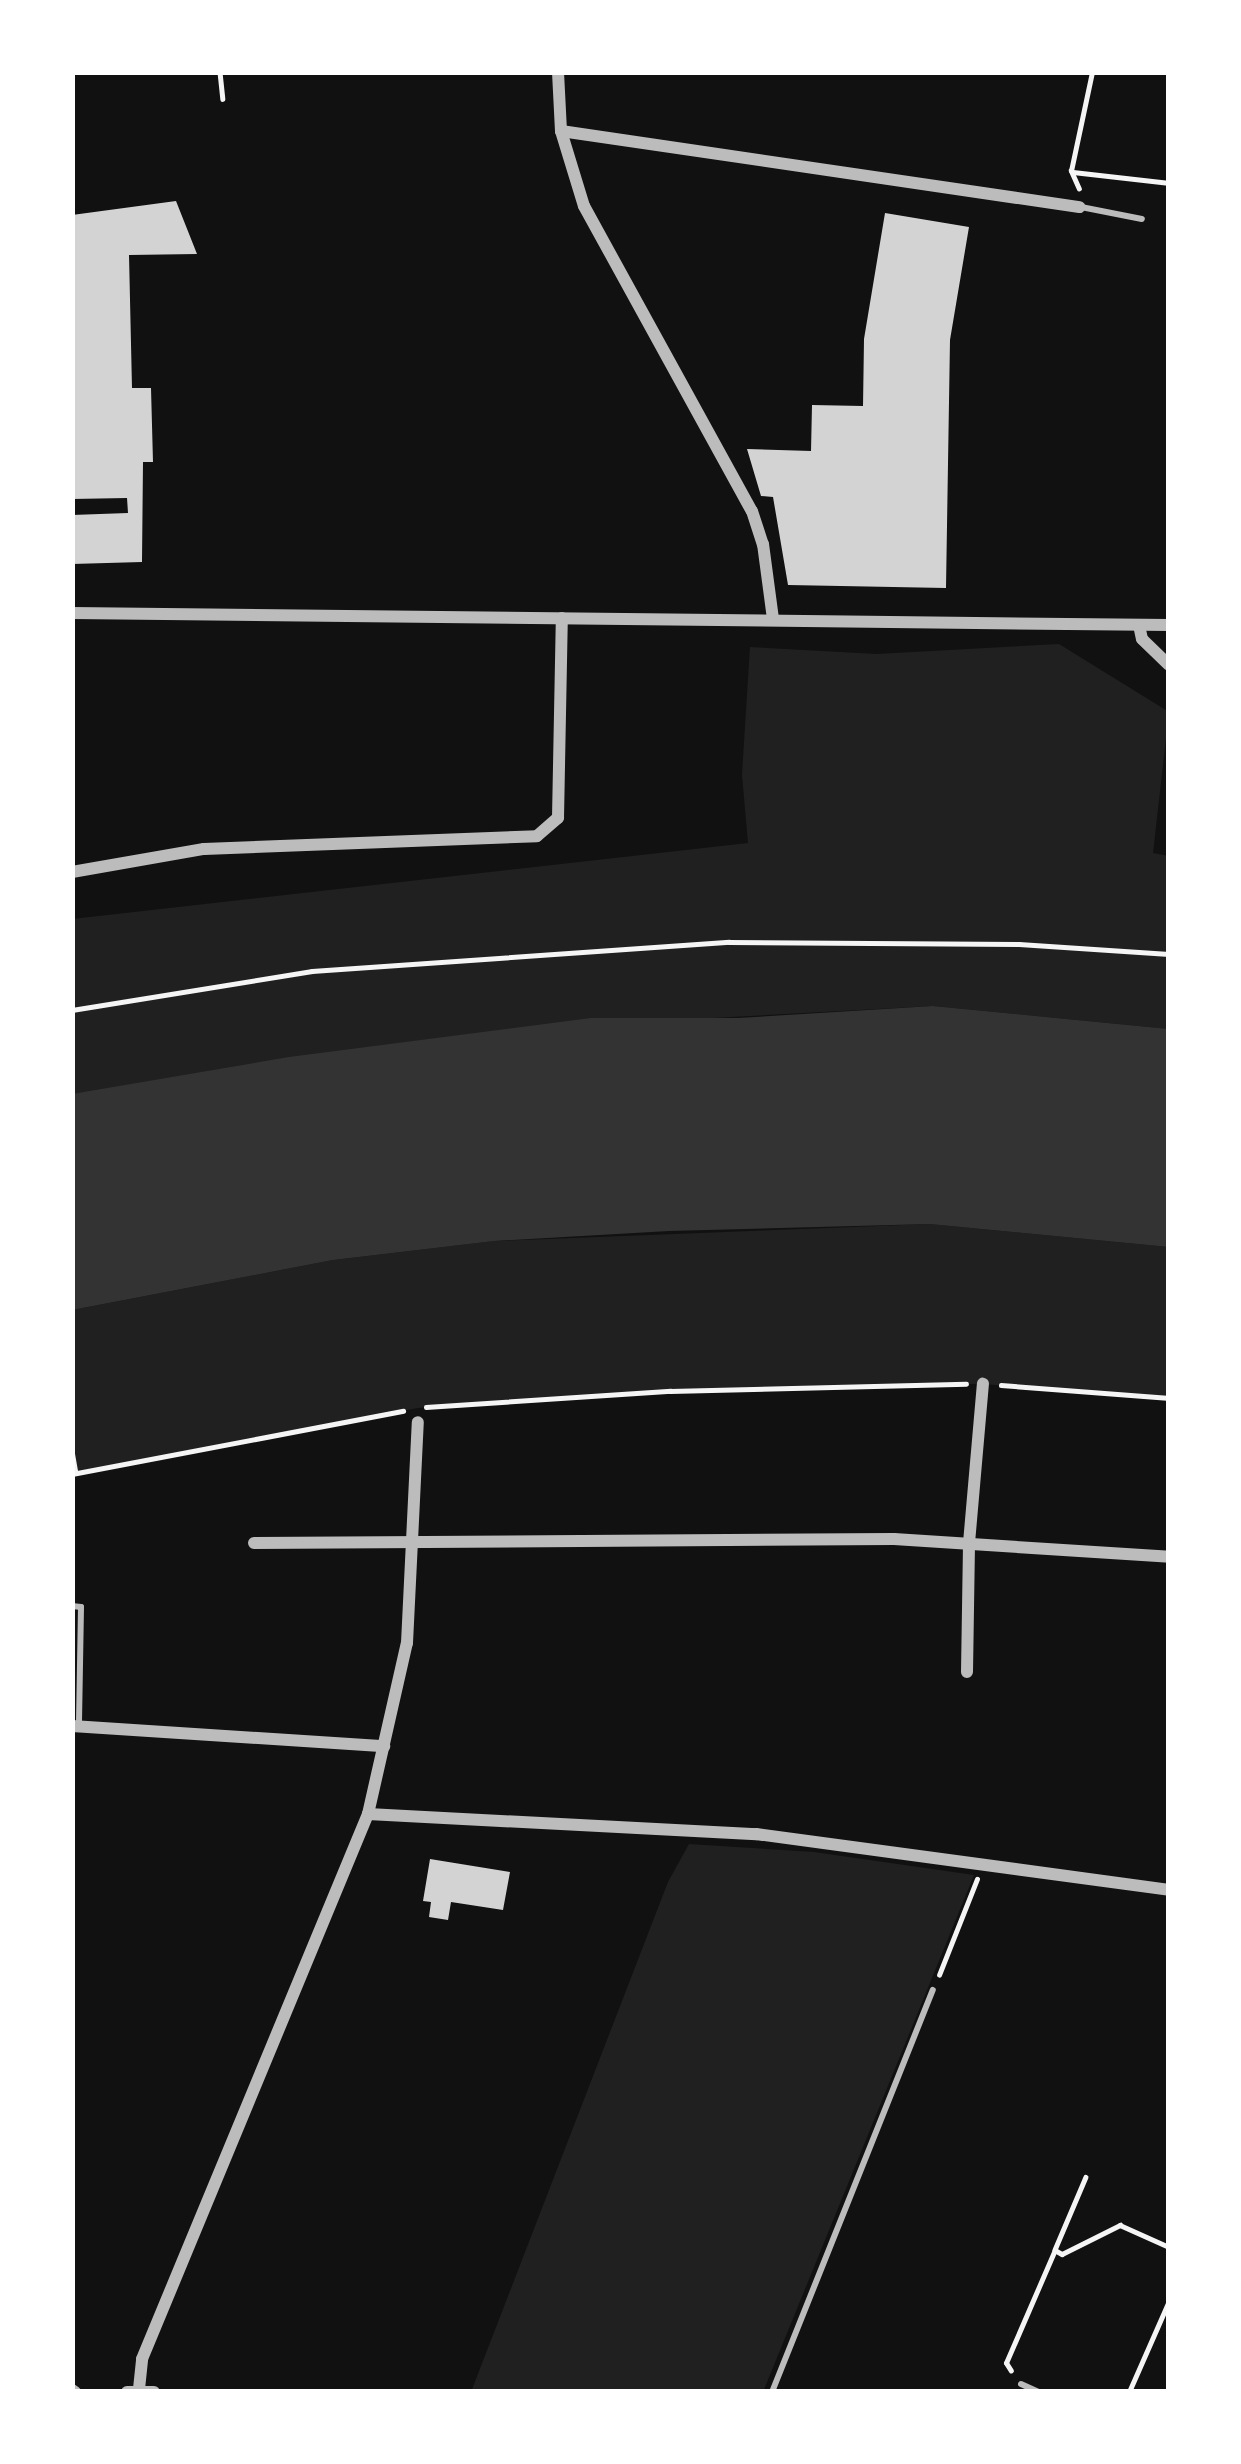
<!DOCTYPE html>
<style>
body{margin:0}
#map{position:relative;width:1241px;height:2464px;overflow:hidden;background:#111;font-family:Overpass,sans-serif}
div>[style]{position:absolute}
.green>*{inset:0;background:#202020}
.water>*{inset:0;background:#333}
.building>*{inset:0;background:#d3d3d3}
.path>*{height:4.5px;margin:-2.25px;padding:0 2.25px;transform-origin:2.25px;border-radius:2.25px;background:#f5f5f5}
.service>*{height:6px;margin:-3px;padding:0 3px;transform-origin:3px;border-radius:3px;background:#bcbcbc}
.minor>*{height:12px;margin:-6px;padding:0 6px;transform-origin:6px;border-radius:6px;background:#bcbcbc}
span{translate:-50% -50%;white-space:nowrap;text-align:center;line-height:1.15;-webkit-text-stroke:10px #fff;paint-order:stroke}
.frame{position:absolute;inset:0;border:75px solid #fff;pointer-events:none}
</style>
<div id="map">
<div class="green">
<div style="clip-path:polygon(1059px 644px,1169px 712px,1153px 853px,1169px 856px,1169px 1029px,933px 1006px,676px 1020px,72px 1094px,72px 919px,748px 843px,742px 775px,750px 647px,877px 654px)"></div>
<div style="clip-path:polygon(930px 1224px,1169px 1247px,1169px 1398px,983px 1384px,823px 1385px,496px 1401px,418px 1408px,72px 1474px,72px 1310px,333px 1260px,494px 1241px)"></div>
<div style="clip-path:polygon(689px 1844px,814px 1852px,974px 1875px,763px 2392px,471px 2392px,668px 1882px)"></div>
</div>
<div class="water">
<div style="clip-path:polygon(933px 1006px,1169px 1029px,1169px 1247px,930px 1224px,669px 1231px,494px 1241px,333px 1260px,72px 1310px,72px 1094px,289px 1057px,591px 1018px,738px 1018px)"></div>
</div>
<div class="building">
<div style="clip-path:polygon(176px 201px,197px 254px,129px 255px,132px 388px,151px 388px,153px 462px,143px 462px,142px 562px,72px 564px,72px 515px,128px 513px,127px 498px,72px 499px,72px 215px)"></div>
<div style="clip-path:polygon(885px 213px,969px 227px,950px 340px,946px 588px,788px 585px,773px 497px,761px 496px,747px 449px,811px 451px,812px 405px,863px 406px,864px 339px)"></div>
<div style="clip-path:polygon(430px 1859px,510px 1872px,503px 1910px,451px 1902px,448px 1920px,429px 1917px,431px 1902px,423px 1901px)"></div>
</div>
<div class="path">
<div style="left:220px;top:72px;width:27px;rotate:84deg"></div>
<div style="left:1073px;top:172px;width:97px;rotate:6.5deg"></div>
<div style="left:1079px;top:189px;width:20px;rotate:-114deg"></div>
<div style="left:1071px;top:171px;width:101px;rotate:-78deg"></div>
<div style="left:72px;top:1010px;width:243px;rotate:-9.2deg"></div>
<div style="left:312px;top:971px;width:418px;rotate:-4deg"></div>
<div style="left:729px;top:942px;width:290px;rotate:0.4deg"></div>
<div style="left:1019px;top:944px;width:150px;rotate:3.8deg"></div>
<div style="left:1001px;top:1385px;width:169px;rotate:4.4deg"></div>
<div style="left:426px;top:1407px;width:245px;rotate:-3.8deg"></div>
<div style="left:670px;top:1391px;width:296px;rotate:-1.4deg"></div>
<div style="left:72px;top:1451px;width:22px;rotate:80deg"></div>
<div style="left:72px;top:1474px;width:337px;rotate:-10.8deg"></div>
<div style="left:939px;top:1975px;width:103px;rotate:-68.4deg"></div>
<div style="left:1086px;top:2177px;width:79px;rotate:113deg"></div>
<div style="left:1055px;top:2250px;width:8px;rotate:30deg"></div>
<div style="left:1062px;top:2254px;width:65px;rotate:-26.6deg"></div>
<div style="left:1120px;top:2225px;width:54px;rotate:24.2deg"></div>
<div style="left:1011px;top:2371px;width:9px;rotate:-122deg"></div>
<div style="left:1006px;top:2363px;width:123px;rotate:-66.6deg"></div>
<div style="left:1129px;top:2392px;width:99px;rotate:-66.3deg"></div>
</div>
<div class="service">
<div style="left:1081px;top:207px;width:62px;rotate:11.1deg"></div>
<div style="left:72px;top:1606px;width:9px;rotate:6deg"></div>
<div style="left:81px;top:1607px;width:119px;rotate:91deg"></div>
<div style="left:1021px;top:2384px;width:20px;rotate:24deg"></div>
<div style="left:772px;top:2392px;width:433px;rotate:-68.2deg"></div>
</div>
<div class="minor">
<div style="left:558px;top:72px;width:59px;rotate:87.1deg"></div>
<div style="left:561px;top:131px;width:78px;rotate:73deg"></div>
<div style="left:584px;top:206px;width:348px;rotate:61.2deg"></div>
<div style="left:752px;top:511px;width:35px;rotate:72deg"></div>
<div style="left:763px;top:544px;width:76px;rotate:82.4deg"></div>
<div style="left:561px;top:131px;width:524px;rotate:8.35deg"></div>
<div style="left:72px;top:613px;width:1097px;rotate:0.63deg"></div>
<div style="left:1139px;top:625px;width:14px;rotate:78deg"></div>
<div style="left:1142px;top:639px;width:37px;rotate:44deg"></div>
<div style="left:72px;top:872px;width:134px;rotate:-9.9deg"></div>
<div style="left:204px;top:849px;width:333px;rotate:-2.2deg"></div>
<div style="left:537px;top:836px;width:28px;rotate:-41deg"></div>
<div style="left:558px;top:818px;width:200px;rotate:-88.9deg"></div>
<div style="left:254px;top:1543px;width:640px;rotate:-0.36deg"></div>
<div style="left:894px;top:1539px;width:276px;rotate:3.7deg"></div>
<div style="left:967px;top:1672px;width:129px;rotate:-89.1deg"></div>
<div style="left:969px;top:1543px;width:160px;rotate:-85deg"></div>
<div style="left:72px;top:1726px;width:313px;rotate:3.7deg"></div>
<div style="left:368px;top:1814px;width:389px;rotate:3deg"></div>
<div style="left:756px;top:1834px;width:417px;rotate:7.7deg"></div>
<div style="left:139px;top:2389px;width:30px;rotate:-84deg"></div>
<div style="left:142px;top:2359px;width:590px;rotate:-67.48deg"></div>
<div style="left:368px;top:1814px;width:175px;rotate:-77.2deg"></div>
<div style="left:407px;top:1643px;width:221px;rotate:-87.2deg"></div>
<div style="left:72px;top:2390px;width:4px;rotate:34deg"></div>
<div style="left:127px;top:2392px;width:27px"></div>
</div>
<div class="frame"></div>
</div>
